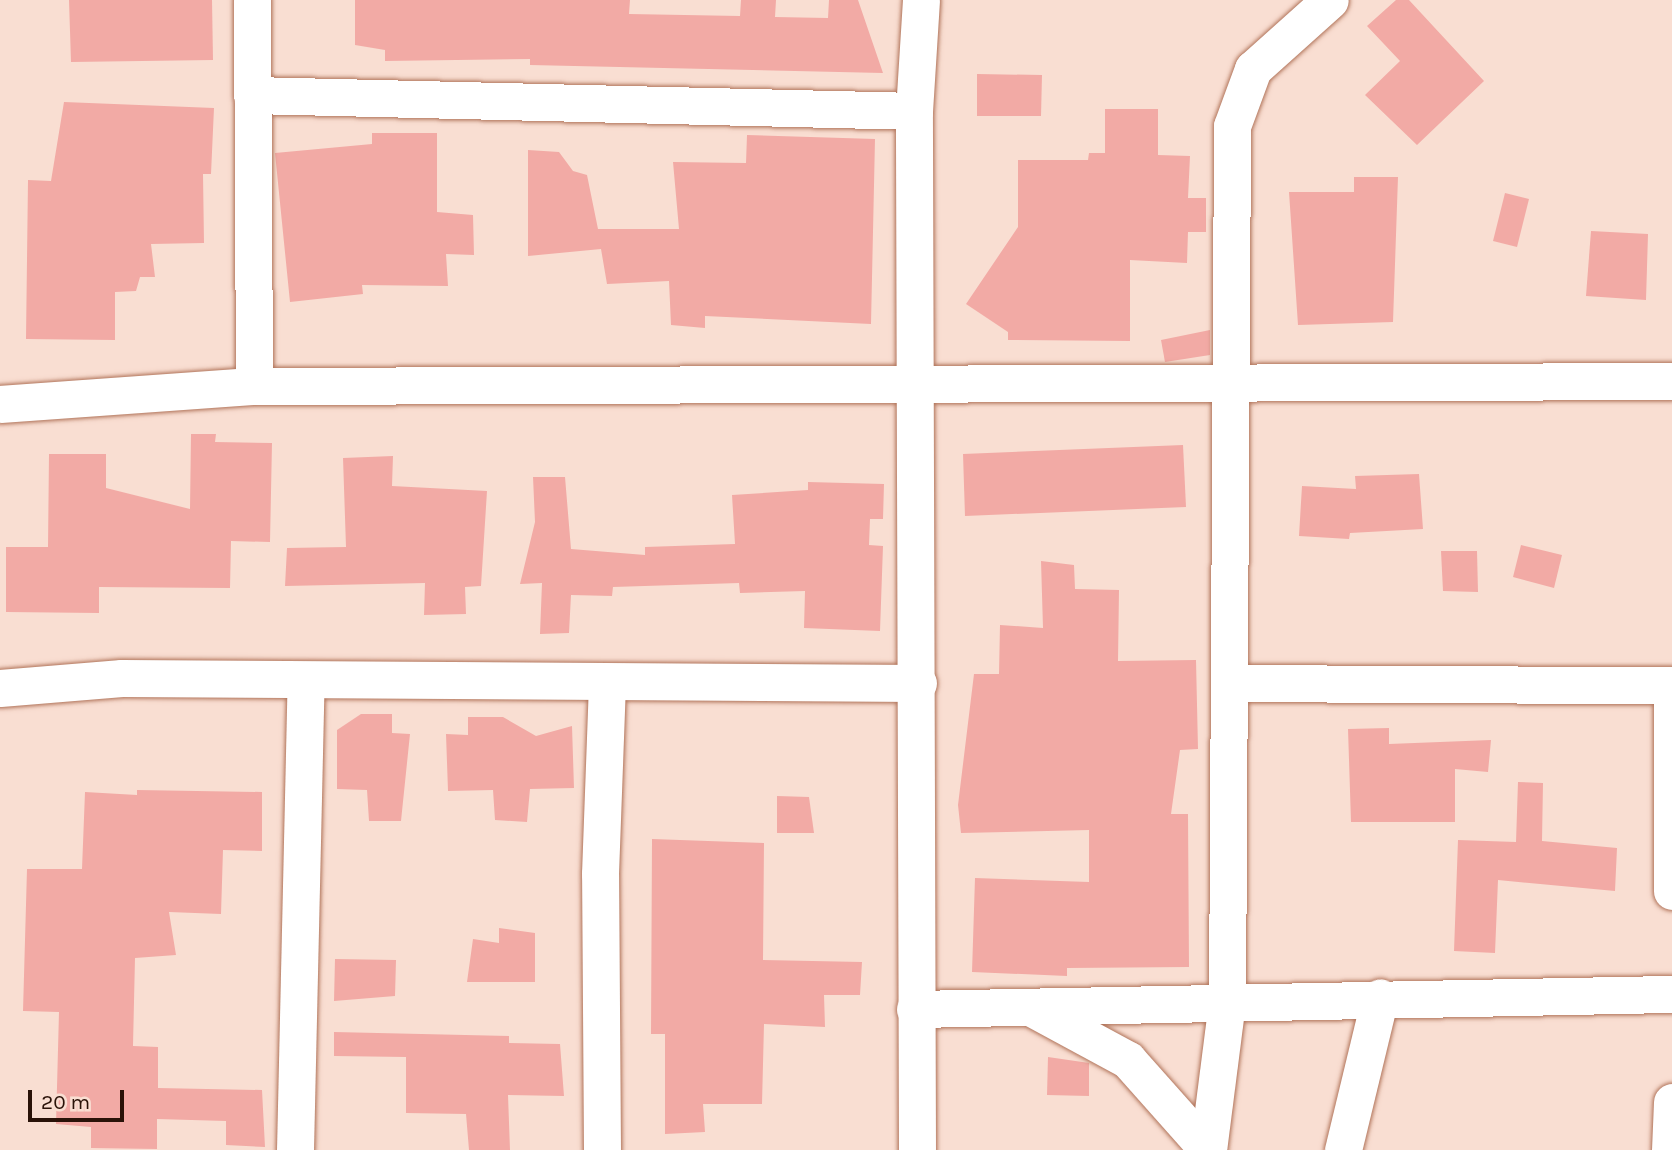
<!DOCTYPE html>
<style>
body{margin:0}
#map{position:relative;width:1672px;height:1150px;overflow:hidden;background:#f9ded2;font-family:Karla,sans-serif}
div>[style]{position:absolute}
.building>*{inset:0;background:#f2aaa5}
.roads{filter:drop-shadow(0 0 2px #b1745a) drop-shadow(0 0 2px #b1745a)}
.minor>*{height:37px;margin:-18.5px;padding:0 18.5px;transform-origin:18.5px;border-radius:18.5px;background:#fff}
span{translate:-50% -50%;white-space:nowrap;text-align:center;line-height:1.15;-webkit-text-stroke:5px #f9ded2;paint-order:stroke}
.scale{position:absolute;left:28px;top:1090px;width:96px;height:32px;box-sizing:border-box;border:4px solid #2a1208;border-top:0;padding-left:9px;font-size:21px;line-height:24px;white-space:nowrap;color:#2a1208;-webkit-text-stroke:5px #f9ded2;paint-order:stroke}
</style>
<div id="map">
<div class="building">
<div style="clip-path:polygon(69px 0,212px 0,213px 60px,71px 62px)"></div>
<div style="clip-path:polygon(355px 0,630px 0,629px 14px,740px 16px,741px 0,776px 0,775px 17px,828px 18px,829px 0,858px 0,883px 73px,530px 65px,530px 59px,385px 61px,385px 50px,355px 45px)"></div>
<div style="clip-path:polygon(1396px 0,1409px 0,1484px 81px,1417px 145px,1365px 95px,1400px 61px,1367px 26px)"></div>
<div style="clip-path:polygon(977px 74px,1042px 75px,1041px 116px,977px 116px)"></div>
<div style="clip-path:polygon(64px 102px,214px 108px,211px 174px,203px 174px,204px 243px,151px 244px,155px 277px,140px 277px,136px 291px,115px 292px,115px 340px,26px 339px,28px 180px,51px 181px)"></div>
<div style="clip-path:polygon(1105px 109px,1158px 109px,1158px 155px,1190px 156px,1188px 198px,1206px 198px,1206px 232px,1188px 232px,1187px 263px,1130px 260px,1130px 341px,1008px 340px,1008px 332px,966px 304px,1018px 227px,1018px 160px,1088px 160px,1089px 153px,1105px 153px)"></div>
<div style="clip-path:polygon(372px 133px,437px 133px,437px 212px,473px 215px,474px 255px,446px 254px,448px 286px,362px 285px,363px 294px,290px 302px,275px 153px,372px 144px)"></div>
<div style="clip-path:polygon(747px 135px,875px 139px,871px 324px,705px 316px,705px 328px,671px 325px,669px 281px,607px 284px,601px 249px,528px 256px,528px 150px,559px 152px,573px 171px,587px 175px,598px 229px,679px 229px,673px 162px,746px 163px)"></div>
<div style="clip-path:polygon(1354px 177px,1398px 177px,1393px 322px,1298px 325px,1289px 192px,1354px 192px)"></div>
<div style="clip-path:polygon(1505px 193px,1529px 199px,1517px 247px,1493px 241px)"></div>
<div style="clip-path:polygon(1591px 231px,1648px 234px,1646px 300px,1586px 296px)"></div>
<div style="clip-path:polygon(1210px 330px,1210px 355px,1165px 362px,1161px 340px)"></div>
<div style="clip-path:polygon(191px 434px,216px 434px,215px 442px,272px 443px,270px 542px,231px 541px,230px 588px,99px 587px,99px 613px,6px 612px,6px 547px,48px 547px,49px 454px,106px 454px,106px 488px,190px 509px)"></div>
<div style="clip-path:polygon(1183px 445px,1186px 507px,965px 516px,963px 454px)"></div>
<div style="clip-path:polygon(393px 456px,392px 486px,487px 491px,481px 586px,465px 587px,466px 614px,424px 615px,425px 583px,285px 586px,287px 548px,346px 547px,343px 458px)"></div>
<div style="clip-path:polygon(1419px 474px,1423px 529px,1350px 533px,1349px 539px,1299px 536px,1302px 486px,1356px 489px,1355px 476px)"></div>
<div style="clip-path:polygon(533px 477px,565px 477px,571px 549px,645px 555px,645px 547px,735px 544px,732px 495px,808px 490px,808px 482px,884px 484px,883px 519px,870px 519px,869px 545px,883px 546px,880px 631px,804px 628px,805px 591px,740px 593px,739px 583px,613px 587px,612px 596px,571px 595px,569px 633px,540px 634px,542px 583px,520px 584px,535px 522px)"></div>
<div style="clip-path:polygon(1521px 545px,1562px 555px,1554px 588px,1513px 577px)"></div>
<div style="clip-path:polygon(1441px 551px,1477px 551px,1478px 592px,1443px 591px)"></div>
<div style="clip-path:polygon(1041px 561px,1074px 565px,1075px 589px,1119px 590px,1118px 661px,1196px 660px,1198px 749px,1180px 750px,1171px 814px,1188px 814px,1189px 967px,1067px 968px,1067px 976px,972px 972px,975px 878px,1089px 882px,1089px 830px,961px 833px,958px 805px,974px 674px,999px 674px,1000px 625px,1043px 628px)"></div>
<div style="clip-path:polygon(361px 714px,392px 714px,392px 733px,410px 734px,401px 821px,369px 821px,367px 790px,337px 789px,337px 730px)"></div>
<div style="clip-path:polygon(468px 717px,503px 717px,536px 736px,572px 726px,574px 788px,530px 789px,527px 822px,495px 820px,493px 790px,448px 791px,446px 734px,468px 735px)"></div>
<div style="clip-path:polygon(1389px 728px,1389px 744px,1491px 740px,1488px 772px,1455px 769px,1455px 822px,1351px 822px,1348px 729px)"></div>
<div style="clip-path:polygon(1518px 782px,1543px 783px,1542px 841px,1617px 848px,1615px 891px,1498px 880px,1495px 953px,1454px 951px,1458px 840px,1516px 842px)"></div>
<div style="clip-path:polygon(137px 790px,262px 792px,262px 851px,223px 850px,221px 914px,169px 912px,176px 955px,135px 958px,133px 1046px,158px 1047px,158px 1088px,262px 1090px,265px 1147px,226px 1145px,226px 1121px,157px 1119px,157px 1149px,91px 1148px,91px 1127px,56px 1124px,59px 1012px,23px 1011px,27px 869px,82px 869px,85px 792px,137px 795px)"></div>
<div style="clip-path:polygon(777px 796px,809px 797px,814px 833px,777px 833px)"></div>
<div style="clip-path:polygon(652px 839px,764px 843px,763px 960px,862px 962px,860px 995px,824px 995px,825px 1027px,764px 1024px,762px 1104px,703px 1104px,705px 1132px,665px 1134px,665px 1034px,651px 1034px)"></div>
<div style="clip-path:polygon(499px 928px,535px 933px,535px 982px,467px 982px,473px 939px,499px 943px)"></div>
<div style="clip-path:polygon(335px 959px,396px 960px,395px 996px,334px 1001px)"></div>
<div style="clip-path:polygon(334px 1032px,509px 1036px,509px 1043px,560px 1044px,564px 1096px,508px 1095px,510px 1150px,469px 1150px,466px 1114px,406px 1113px,406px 1057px,334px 1056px)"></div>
<div style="clip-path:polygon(1048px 1057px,1089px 1063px,1089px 1096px,1047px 1095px)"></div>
</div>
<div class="roads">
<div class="minor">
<div style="left:252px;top:0;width:386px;rotate:89.7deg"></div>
<div style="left:252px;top:95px;width:662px;rotate:1.38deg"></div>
<div style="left:0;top:404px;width:255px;rotate:-4.1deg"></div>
<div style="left:254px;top:386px;width:1418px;rotate:-0.2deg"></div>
<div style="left:1229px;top:683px;width:443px;rotate:0.3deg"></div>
<div style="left:1672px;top:685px;width:206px;rotate:90deg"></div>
<div style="left:0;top:688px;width:122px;rotate:-4.7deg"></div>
<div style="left:122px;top:678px;width:796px;rotate:0.36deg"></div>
<div style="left:1032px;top:1008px;width:109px;rotate:28.4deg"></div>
<div style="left:1128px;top:1060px;width:120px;rotate:48.4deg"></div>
<div style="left:915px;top:1009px;width:757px;rotate:-1.14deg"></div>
<div style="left:295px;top:1150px;width:469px;rotate:-88.7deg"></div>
<div style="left:602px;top:1150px;width:276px;rotate:-90.4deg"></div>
<div style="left:600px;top:874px;width:192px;rotate:-87.9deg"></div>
<div style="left:917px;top:1150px;width:1039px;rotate:-90.17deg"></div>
<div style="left:914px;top:111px;width:111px;rotate:-86.4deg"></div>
<div style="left:1208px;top:1150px;width:149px;rotate:-82.7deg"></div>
<div style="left:1227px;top:1002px;width:876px;rotate:-89.67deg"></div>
<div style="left:1232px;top:126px;width:61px;rotate:-69.8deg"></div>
<div style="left:1253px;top:69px;width:103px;rotate:-41.9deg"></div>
<div style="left:1343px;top:1150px;width:157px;rotate:-76.4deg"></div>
<div style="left:1670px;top:1150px;width:48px;rotate:-87.6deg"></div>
</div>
</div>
<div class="scale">20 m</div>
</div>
